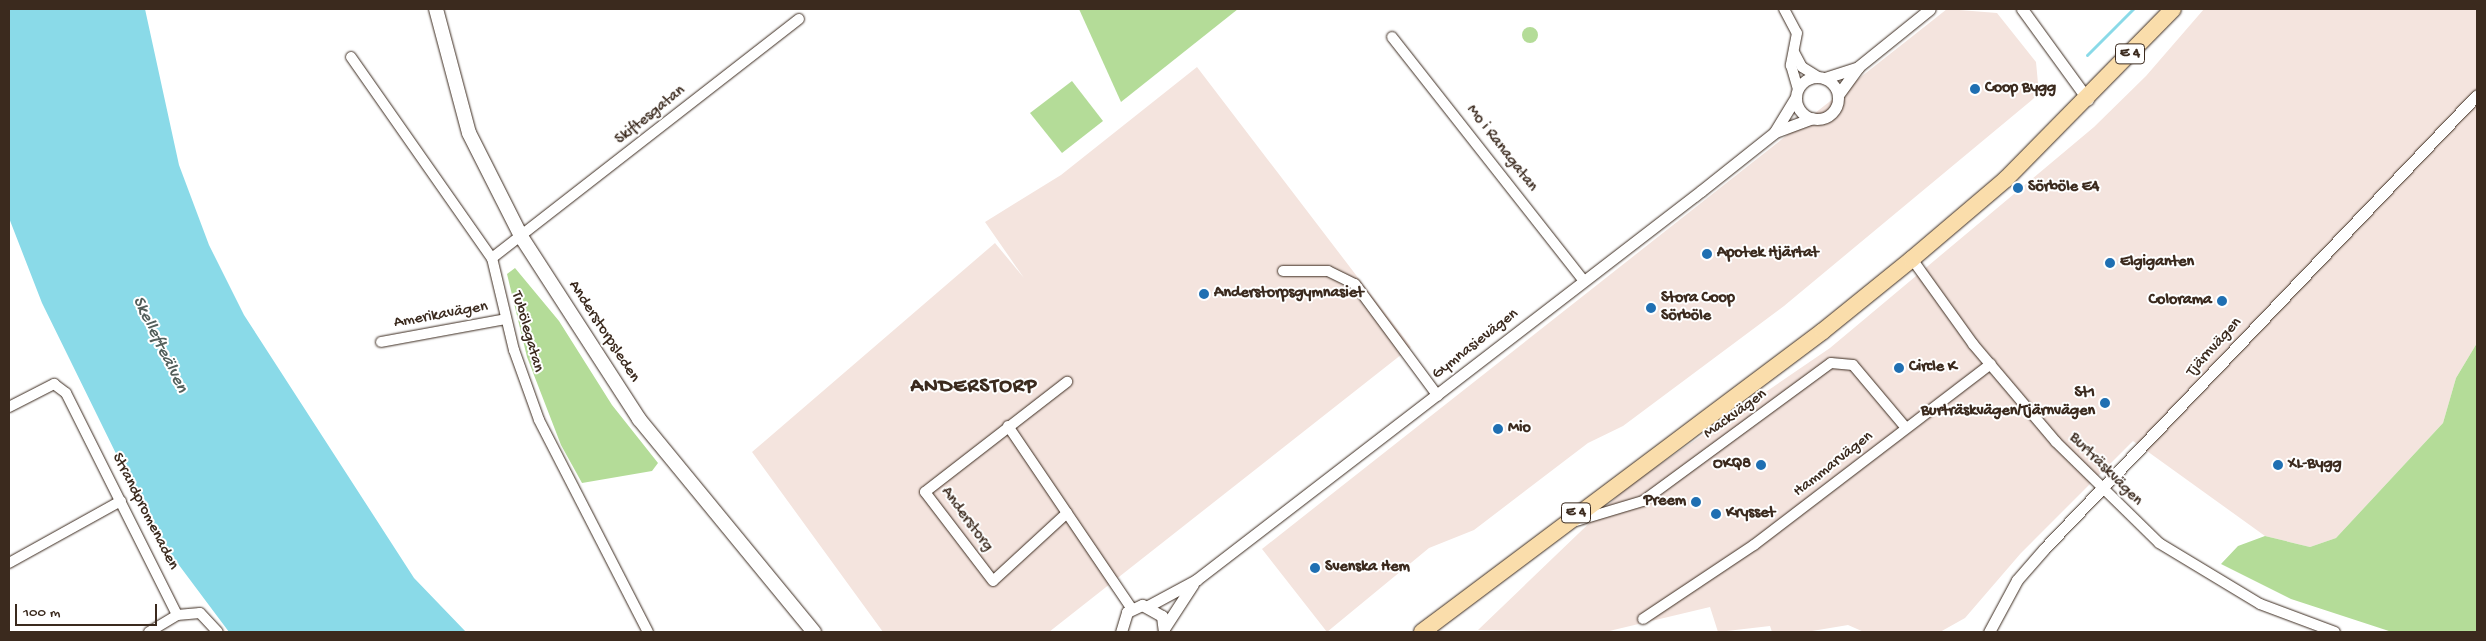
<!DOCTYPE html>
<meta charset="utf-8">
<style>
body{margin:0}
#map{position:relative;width:2486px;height:641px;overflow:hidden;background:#fff;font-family:"Gochi Hand",sans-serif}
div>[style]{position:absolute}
.built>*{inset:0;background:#f4e4de}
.green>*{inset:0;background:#b4dc98}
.round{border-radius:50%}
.water>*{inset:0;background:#8adae8}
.stream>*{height:3px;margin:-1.5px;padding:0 1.5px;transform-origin:1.5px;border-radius:1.5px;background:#8adae8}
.roads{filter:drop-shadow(0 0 1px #3b2a1e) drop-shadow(0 0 1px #3b2a1e)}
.minor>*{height:10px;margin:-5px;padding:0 5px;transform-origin:5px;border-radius:5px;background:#fff}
.tertiary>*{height:11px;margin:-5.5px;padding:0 5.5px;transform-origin:5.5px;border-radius:5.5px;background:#fff}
.tertiary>.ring{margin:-5.5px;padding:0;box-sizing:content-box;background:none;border:11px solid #fff;border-radius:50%}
.secondary>*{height:14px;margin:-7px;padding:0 7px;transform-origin:7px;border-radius:7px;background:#fff}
.trunk>*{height:16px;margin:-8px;padding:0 8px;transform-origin:8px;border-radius:8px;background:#faddab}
.dots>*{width:14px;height:14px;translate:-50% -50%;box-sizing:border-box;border:2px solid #fff;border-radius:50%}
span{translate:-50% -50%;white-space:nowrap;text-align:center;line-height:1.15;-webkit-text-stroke:4px #fff;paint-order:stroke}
.shield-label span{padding:1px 4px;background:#fff;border:1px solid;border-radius:4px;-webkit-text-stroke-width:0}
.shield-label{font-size:15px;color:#3b2a1e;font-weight:700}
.poi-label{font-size:16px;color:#3b2a1e;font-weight:700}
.left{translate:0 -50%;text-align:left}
.right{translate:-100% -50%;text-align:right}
.street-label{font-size:16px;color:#3b2a1e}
.water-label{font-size:18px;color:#535f5b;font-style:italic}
.district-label{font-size:21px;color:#3b2a1e;font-weight:700;letter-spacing:1px}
.frame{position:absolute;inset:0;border:10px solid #3b2a1e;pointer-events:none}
.scale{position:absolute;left:15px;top:604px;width:142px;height:22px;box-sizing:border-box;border:2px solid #3b2a1e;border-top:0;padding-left:6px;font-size:15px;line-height:18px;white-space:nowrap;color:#3b2a1e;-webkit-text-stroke:4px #fff;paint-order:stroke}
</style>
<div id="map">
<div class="built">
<div style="clip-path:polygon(1947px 9px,1997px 13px,2036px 62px,2039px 94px,1784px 306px,1623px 426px,1588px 443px,1474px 530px,1429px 548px,1327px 632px,1262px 549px)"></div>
<div style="clip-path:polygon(2204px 9px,2477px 9px,2477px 343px,2456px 378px,2443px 423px,2336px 538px,2310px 547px,2265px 536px,2133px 441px,2021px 553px,1965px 618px,1940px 632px,1864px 632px,1848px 625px,1806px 632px,1772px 632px,1770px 626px,1718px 632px,1710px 607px,1605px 632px,1478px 630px,1628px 486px,1830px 348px,2094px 127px,2146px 76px)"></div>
<div style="clip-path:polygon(1197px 67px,1411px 347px,1049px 632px,883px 632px,752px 452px,995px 243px,1024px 278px,985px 222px,1061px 175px)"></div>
</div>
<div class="green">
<div style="clip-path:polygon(1079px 9px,1238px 9px,1121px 102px)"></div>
<div class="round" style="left:1522px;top:27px;width:16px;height:16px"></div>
<div style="clip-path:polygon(1072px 81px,1103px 121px,1062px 153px,1030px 113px)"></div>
<div style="clip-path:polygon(515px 268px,559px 321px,612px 405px,658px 463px,652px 471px,582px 483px,561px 445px,527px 357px,507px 274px)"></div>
<div style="clip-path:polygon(2477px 343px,2477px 632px,2392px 632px,2291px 599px,2221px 564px,2238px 546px,2265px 536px,2310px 547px,2336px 538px,2443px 423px,2456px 378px)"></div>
</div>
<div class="water">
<div style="clip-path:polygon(9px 9px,145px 9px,179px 165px,209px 245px,244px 315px,414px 578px,466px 632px,229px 632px,155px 533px,42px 303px,9px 218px)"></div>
</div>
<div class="stream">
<div style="left:2087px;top:55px;width:65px;rotate:-45deg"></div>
</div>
<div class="roads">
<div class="minor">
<div style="left:1784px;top:9px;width:27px;rotate:62deg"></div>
<div style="left:1797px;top:33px;width:33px;rotate:101deg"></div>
<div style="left:1791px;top:65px;width:26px;rotate:74deg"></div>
<div style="left:1392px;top:37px;width:310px;rotate:51.8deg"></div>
<div style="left:1794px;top:52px;width:17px;rotate:62deg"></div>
<div style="left:1802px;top:67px;width:19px;rotate:32deg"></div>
<div style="left:351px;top:57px;width:246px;rotate:55deg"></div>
<div style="left:492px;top:258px;width:95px;rotate:76.6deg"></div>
<div style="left:514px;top:350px;width:74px;rotate:70.3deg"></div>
<div style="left:539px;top:420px;width:238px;rotate:62.8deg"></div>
<div style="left:492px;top:258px;width:389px;rotate:-37.9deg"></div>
<div style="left:1912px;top:259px;width:105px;rotate:54.3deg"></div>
<div style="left:1973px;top:344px;width:128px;rotate:49.7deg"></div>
<div style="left:2056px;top:442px;width:144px;rotate:44.4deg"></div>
<div style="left:2159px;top:543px;width:118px;rotate:31.1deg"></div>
<div style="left:2260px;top:604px;width:80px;rotate:20.5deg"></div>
<div style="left:1283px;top:271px;width:45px"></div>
<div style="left:1328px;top:271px;width:30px;rotate:26deg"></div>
<div style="left:1355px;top:284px;width:139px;rotate:53.5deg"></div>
<div style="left:381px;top:342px;width:127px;rotate:-10.4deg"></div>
<div style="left:9px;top:407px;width:51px;rotate:-27.1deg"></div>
<div style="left:54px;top:384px;width:15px;rotate:37deg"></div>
<div style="left:66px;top:393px;width:248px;rotate:63.4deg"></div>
<div style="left:177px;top:615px;width:23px;rotate:-5deg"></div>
<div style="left:200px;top:613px;width:26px;rotate:47deg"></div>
<div style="left:1008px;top:426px;width:220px;rotate:55.9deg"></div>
<div style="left:1067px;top:513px;width:100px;rotate:137.4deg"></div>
<div style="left:993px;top:581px;width:112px;rotate:-127.4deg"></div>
<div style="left:925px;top:492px;width:180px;rotate:-37.8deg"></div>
<div style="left:1576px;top:521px;width:70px;rotate:-16.6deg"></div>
<div style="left:1643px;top:501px;width:233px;rotate:-36.3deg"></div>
<div style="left:1831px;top:363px;width:22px;rotate:5deg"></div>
<div style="left:1853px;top:365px;width:82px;rotate:49.9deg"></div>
<div style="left:9px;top:563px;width:128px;rotate:-29deg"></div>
<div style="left:1643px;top:619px;width:133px;rotate:-33.7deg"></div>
<div style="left:1754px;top:545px;width:298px;rotate:-37.4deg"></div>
<div style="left:149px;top:632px;width:33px;rotate:-31deg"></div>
</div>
<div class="tertiary">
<div style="left:2022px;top:9px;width:112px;rotate:54deg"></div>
<div class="ring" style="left:1796px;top:77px;width:31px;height:31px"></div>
<div style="left:1825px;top:78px;width:35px;rotate:-18deg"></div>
<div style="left:1838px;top:95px;width:34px;rotate:-54deg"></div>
<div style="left:1858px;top:67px;width:92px;rotate:-38.9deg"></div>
<div style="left:1775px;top:132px;width:40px;rotate:-20.2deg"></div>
<div style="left:1148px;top:606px;width:55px;rotate:-28.4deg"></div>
<div style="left:1196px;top:580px;width:637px;rotate:-37.61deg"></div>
<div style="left:1701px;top:191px;width:93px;rotate:-38.5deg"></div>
<div style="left:1774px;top:133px;width:42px;rotate:-58.6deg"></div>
<div style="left:1165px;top:627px;width:51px;rotate:-56.9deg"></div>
<div style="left:1121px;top:632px;width:21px;rotate:-73deg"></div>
<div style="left:1127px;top:612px;width:17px;rotate:-25deg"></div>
<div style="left:1142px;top:605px;width:23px;rotate:29deg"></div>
<div style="left:1162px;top:616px;width:16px;rotate:83deg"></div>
<div style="left:1989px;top:632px;width:59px;rotate:-61.7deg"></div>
<div style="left:2017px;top:580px;width:41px;rotate:-48.9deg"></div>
<div style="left:2044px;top:549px;width:627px;rotate:-46.36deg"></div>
</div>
<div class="secondary">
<div style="left:436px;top:9px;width:128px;rotate:75.1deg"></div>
<div style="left:469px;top:133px;width:118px;rotate:63.2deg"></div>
<div style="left:522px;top:238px;width:216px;rotate:57.1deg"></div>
<div style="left:639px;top:419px;width:276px;rotate:50.6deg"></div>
</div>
<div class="trunk">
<div style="left:1422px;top:632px;width:501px;rotate:-36.89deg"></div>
<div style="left:1823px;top:331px;width:114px;rotate:-39deg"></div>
<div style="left:1912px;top:259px;width:123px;rotate:-40.4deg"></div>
<div style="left:2006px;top:179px;width:238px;rotate:-45.5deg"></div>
</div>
</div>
<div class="dots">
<div style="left:1975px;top:89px;background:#1f6fb2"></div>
<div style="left:2018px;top:188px;background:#1f6fb2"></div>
<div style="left:1707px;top:254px;background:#1f6fb2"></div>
<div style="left:2110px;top:263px;background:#1f6fb2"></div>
<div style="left:1204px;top:294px;background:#1f6fb2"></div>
<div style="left:2222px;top:301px;background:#1f6fb2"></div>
<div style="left:1651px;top:308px;background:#1f6fb2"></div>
<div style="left:1899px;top:368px;background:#1f6fb2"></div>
<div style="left:2105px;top:403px;background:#1f6fb2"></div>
<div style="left:1498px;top:429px;background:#1f6fb2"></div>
<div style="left:1761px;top:465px;background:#1f6fb2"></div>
<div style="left:2278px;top:465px;background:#1f6fb2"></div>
<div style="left:1696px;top:502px;background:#1f6fb2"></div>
<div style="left:1716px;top:514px;background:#1f6fb2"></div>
<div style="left:1315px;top:568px;background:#1f6fb2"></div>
</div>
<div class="shield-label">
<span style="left:2130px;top:54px">E 4</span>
<span style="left:1576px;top:513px">E 4</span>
</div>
<div class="poi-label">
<span class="left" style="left:1985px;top:89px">Coop Bygg</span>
<span class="left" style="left:2028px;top:188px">Sörböle E4</span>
<span class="left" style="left:1717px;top:254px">Apotek Hjärtat</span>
<span class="left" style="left:2120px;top:263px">Elgiganten</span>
<span class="left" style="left:1214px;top:294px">Anderstorpsgymnasiet</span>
<span class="left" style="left:1661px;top:308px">Stora Coop<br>Sörböle</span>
<span class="right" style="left:2212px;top:301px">Colorama</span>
<span class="left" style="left:1909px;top:368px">Circle K</span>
<span class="right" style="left:2095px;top:403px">St1<br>Burträskvägen/Tjärnvägen</span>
<span class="left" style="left:1508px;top:429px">Mio</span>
<span class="right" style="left:1751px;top:465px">OKQ8</span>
<span class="left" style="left:2288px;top:465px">XL-Bygg</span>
<span class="right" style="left:1686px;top:502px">Preem</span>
<span class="left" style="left:1726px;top:514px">Krysset</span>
<span class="left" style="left:1325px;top:568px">Svenska Hem</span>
</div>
<div class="street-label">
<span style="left:651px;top:116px;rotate:-39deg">Skiftesgatan</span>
<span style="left:1501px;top:149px;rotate:52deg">Mo i Ranagatan</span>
<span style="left:441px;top:316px;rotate:-10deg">Amerikavägen</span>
<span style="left:526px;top:332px;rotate:74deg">Tubölegatan</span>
<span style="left:603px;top:332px;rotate:57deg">Anderstorpsleden</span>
<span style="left:1476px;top:345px;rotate:-38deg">Gymnasievägen</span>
<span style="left:2215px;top:348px;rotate:-48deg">Tjärnvägen</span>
<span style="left:1736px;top:415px;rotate:-36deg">Mackvägen</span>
<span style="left:1834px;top:465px;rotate:-38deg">Hammarvägen</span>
<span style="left:2105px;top:470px;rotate:45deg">Burträskvägen</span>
<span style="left:144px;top:512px;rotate:63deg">Strandpromenaden</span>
<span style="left:966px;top:520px;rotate:53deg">Anderstorg</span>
</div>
<div class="water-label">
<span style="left:159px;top:345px;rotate:64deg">Skellefteälven</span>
</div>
<div class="district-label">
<span style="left:974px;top:388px">ANDERSTORP</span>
</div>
<div class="frame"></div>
<div class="scale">100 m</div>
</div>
